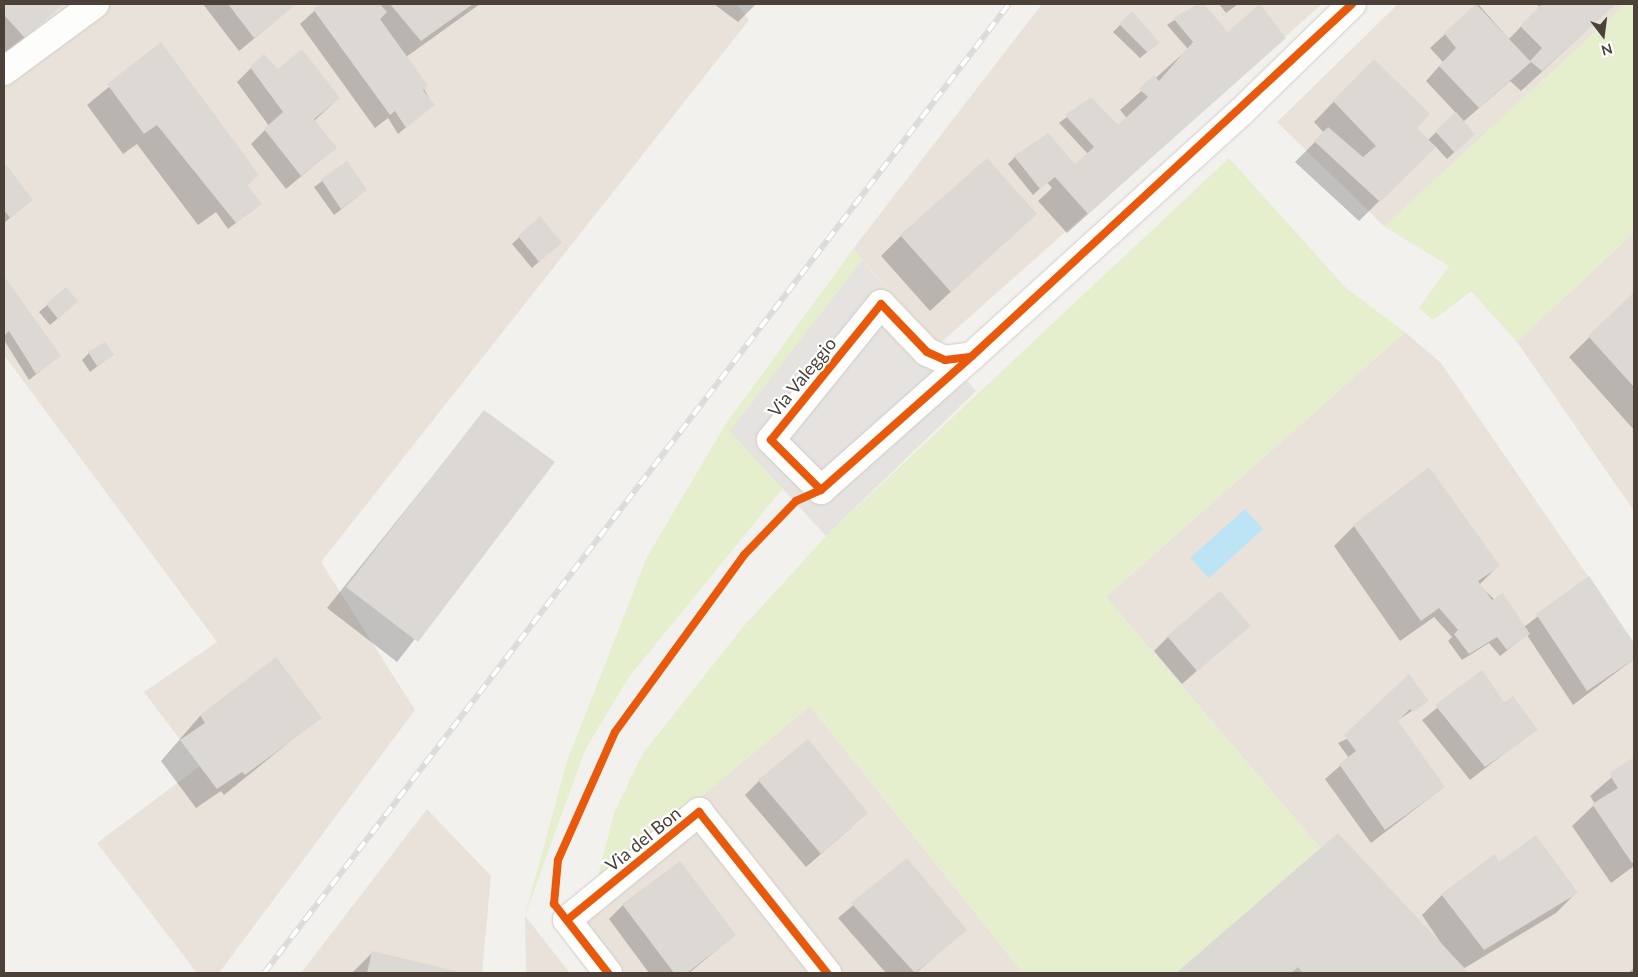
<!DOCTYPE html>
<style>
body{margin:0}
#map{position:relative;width:1638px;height:977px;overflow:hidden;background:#f3f1ee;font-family:Lato,sans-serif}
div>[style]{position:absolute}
.residential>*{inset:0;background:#e8e2db}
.green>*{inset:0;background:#e5efcd}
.parking>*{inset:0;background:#e5e2df}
.water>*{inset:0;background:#bce4f4}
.shadow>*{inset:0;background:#0003}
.building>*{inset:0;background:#dcd8d4}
.roads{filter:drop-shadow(0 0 1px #cfccc8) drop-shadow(0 0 1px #cfccc8)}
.minor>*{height:28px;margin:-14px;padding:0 14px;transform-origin:14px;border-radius:14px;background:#fdfdfc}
.rail>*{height:5.5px;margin-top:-2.75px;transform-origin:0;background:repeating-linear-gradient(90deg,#fff 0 11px,#dbdbda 0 22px);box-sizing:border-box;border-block:1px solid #dbdbda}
.cycleway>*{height:8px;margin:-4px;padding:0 4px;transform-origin:4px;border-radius:4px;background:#e8590c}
span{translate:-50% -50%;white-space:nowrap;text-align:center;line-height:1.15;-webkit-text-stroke:4.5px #fff;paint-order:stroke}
.street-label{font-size:18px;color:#4b4138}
.frame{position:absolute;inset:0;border:5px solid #4b4138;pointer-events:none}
.north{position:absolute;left:1578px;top:10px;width:50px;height:50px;-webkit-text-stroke:4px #fff;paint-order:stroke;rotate:165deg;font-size:14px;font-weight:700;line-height:20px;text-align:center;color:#4b4138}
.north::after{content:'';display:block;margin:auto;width:18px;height:22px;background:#4b4138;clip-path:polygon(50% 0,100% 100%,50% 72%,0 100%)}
</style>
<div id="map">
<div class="residential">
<div style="clip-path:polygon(4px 4px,737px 4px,749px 20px,321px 562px,415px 710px,219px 973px,197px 973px,97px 843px,200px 766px,144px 692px,217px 642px,4px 355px)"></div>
<div style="clip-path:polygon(1042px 4px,1322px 4px,937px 346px,853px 249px)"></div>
<div style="clip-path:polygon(1398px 4px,1634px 4px,1634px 511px,1517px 342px,1449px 266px,1384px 226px,1277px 122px)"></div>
<div style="clip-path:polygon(1405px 332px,1441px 363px,1634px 643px,1634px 973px,1469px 973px,1338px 834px,1321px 849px,1106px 597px)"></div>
<div style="clip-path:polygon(810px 706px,1023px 973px,616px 973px,565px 909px)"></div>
<div style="clip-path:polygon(427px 809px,491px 876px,482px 973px,301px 973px)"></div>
<div style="clip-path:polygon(525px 916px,570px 973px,526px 973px)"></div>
</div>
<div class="green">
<div style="clip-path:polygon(1625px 4px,1634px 4px,1634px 233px,1517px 342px,1472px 291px,1433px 320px,1419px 308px,1449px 266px,1384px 226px)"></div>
<div style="clip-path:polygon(1229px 158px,1346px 288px,1405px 332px,1106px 597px,1321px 849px,1176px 973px,1023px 973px,810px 706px,596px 884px,614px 813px,643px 753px,743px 627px,826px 536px)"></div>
<div style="clip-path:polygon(853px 249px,862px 260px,731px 431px,783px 488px,629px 677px,585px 750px,525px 916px,567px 761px,647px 557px,725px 425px)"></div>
</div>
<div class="parking">
<div style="clip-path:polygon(862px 260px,976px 391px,826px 536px,730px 431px)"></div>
</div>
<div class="water">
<div style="clip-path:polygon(1245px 509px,1263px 529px,1209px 578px,1190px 558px)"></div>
</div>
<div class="shadow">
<div style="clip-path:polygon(4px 4px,57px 4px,59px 6px,4px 57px)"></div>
<div style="clip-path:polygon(203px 4px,289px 4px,292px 7px,239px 51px)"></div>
<div style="clip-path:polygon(322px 4px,480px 4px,406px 57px,433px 105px,398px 134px,388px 118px,375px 128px,300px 24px)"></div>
<div style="clip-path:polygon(714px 4px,756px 4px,738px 22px)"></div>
<div style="clip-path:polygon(1198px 4px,1228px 33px,1259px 5px,1284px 38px,1067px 233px,1038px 201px,1052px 188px,1047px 182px,1033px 195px,1008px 164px,1015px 157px,1069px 172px,1088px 154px,1059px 123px,1090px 99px,1117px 127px,1127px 118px,1120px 110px,1188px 49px,1167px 25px)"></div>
<div style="clip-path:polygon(1219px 4px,1238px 4px,1226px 13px)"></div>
<div style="clip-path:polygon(1478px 4px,1509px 39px,1540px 7px,1536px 4px,1615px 4px,1521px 91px,1510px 81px,1463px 122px,1474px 134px,1447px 159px,1435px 146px,1359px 221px,1295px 162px,1324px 133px,1314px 122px,1374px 60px,1415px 128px,1428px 140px,1456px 113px,1426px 81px,1443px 62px,1430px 48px)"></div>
<div style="clip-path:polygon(1132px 13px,1158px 43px,1140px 58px,1113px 32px)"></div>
<div style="clip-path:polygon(161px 44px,257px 175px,246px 186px,260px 204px,228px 229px,216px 212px,198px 225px,137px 144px,123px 154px,87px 105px)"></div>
<div style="clip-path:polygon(251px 68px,278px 71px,339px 98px,314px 121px,335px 148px,286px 189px,251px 144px,269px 126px,237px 82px)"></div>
<div style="clip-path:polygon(346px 163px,366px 190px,334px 215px,314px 187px)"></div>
<div style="clip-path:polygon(4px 164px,31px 200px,4px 223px)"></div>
<div style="clip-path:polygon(1036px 213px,930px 311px,881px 256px,901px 236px)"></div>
<div style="clip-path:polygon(540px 218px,553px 249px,532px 268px,512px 244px)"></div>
<div style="clip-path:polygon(4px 278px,59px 356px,29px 380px,4px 340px)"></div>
<div style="clip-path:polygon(66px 289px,70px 308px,50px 325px,39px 312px)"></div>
<div style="clip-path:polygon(1634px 294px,1634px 430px,1569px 357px)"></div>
<div style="clip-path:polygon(89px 353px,112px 355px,90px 372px,82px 360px)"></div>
<div style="clip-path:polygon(484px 412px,553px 462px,397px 662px,327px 608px)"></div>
<div style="clip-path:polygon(1354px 526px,1498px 566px,1479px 585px,1524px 627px,1589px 577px,1634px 645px,1634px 659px,1573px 705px,1527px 635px,1500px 656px,1489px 643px,1462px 660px,1448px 641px,1452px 637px,1434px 617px,1400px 641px,1334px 546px)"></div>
<div style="clip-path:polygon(1249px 625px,1182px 684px,1154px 651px,1168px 637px)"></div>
<div style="clip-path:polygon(1482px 672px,1504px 704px,1536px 729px,1470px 780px,1422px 720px)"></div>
<div style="clip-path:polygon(1427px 701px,1377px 734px,1444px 787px,1371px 843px,1325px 779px,1349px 758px,1338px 743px)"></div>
<div style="clip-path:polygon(200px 716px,320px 717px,224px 795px,221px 791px,196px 808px,161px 761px)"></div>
<div style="clip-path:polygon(1634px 758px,1634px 866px,1611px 883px,1572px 826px,1595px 804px,1590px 796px)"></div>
<div style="clip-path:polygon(759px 781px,852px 827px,806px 867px,745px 795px)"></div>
<div style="clip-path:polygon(1338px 835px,1447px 952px,1422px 915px,1442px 895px,1499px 864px,1576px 893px,1556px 913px,1463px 969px,1468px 973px,1178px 973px)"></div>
<div style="clip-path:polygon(907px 860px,965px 930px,916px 973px,886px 973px,838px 918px)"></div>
<div style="clip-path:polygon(623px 905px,735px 935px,689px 973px,649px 973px,609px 919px)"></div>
<div style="clip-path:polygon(373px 952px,455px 972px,454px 973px,352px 973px)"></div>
<div style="clip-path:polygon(1634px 968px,1634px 973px,1628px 973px)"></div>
</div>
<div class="building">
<div style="clip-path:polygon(4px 4px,58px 4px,61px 6px,25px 38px,4px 15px)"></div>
<div style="clip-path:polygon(228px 4px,291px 4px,293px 7px,254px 38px)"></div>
<div style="clip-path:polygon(320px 4px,380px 4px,387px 12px,380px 19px,428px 86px,423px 90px,435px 105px,406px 128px,395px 111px,390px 115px,313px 9px)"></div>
<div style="clip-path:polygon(390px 4px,473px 4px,421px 41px)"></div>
<div style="clip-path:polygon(1198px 4px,1204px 4px,1228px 32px,1260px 4px,1286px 38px,1088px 214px,1055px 177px,1040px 189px,1014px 156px,1048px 133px,1075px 164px,1094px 147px,1065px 115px,1091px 97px,1118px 125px,1148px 97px,1139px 89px,1154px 75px,1159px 81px,1193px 42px,1173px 18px)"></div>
<div style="clip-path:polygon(1476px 4px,1530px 61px,1542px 48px,1520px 26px,1542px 4px,1616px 4px,1542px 71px,1531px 62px,1479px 108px,1439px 66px,1456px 48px,1444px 33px)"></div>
<div style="clip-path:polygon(1132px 11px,1160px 43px,1147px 52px,1119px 24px)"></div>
<div style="clip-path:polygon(161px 42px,259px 175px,247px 185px,262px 204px,236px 223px,157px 125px,144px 134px,107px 84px)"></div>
<div style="clip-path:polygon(302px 49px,340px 98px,314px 119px,337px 148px,301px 176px,264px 129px,283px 112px,250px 67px,264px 54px,278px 69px)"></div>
<div style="clip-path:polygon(1374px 59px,1430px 114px,1417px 128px,1436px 147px,1380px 202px,1314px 141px,1328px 127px,1363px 157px,1376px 146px,1333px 101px)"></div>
<div style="clip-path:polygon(1456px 112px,1475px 134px,1455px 153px,1435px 131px)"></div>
<div style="clip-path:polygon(987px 158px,1037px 214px,951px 292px,900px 235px)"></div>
<div style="clip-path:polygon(347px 161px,367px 190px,341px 209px,321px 179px)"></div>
<div style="clip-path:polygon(4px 162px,33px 200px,10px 218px,4px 210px)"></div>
<div style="clip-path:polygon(540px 216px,562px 243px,539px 262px,518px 236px)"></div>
<div style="clip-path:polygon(4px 276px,61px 356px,36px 374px,9px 331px,4px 336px)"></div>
<div style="clip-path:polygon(66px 287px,78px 301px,58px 319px,46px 304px)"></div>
<div style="clip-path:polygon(1634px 292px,1634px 387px,1588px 336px)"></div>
<div style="clip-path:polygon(105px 342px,114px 355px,97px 366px,88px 352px)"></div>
<div style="clip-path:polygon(484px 410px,555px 462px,418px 642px,346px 587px)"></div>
<div style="clip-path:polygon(1429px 467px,1500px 566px,1478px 581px,1492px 600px,1503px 593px,1530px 634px,1507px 650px,1497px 637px,1469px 654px,1454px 634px,1458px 630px,1439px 608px,1421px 621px,1353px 525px)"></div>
<div style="clip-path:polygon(1589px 576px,1634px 643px,1634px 659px,1587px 691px,1536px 614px)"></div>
<div style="clip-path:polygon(1220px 591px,1251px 626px,1197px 671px,1167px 636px)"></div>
<div style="clip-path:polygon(276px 657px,322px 718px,245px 775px,242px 772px,217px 789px,180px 740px,205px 723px,200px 715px)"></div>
<div style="clip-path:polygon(1482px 670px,1504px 702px,1513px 696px,1538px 730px,1485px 767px,1435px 705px)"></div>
<div style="clip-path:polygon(1409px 674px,1429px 701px,1413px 712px,1410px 709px,1398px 721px,1445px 787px,1385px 830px,1339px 764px,1356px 751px,1344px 735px)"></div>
<div style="clip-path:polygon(808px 739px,868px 813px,821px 854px,758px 780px)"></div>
<div style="clip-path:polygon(1634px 757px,1634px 862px,1632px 863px,1592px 804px,1618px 788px,1609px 774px)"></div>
<div style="clip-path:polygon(1338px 833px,1469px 973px,1303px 973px,1298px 967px,1291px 973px,1176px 973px)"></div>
<div style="clip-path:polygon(1536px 835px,1578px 893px,1484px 950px,1441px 894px,1495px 854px,1499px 862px)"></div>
<div style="clip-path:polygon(907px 858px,967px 930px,915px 973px,851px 903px)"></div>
<div style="clip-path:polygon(680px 861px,736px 935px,687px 973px,674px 973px,622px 904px)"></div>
<div style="clip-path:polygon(372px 951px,456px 971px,456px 973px,367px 973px)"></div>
</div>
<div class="roads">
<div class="minor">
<div style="left:4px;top:71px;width:113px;rotate:-36.4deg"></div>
<div style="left:972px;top:356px;width:27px;rotate:172deg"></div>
<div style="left:945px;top:360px;width:20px;rotate:-156deg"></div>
<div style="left:927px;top:352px;width:66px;rotate:-133.8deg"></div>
<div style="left:881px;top:304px;width:175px;rotate:129deg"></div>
<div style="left:771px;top:440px;width:71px;rotate:45deg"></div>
<div style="left:821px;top:490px;width:202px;rotate:-41.6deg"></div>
<div style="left:972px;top:356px;width:362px;rotate:-42.2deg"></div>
<div style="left:1240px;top:113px;width:156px;rotate:-44.2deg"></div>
<div style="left:608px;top:973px;width:67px;rotate:-127.7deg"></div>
<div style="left:567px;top:920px;width:171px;rotate:-39.3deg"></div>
<div style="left:699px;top:812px;width:206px;rotate:51.5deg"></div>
</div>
</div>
<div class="rail">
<div style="left:264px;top:973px;width:1222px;rotate:-52.45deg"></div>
</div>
<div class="cycleway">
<div style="left:821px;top:490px;width:71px;rotate:-135deg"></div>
<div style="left:771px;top:440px;width:175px;rotate:-51deg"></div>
<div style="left:881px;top:304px;width:66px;rotate:46.2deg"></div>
<div style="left:927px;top:352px;width:20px;rotate:24deg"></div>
<div style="left:945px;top:360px;width:25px;rotate:-7deg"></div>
<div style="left:567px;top:920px;width:171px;rotate:-39.3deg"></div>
<div style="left:699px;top:812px;width:206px;rotate:51.5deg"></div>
<div style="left:608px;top:973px;width:88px;rotate:-128deg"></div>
<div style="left:554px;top:904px;width:44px;rotate:-84.8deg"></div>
<div style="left:558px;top:860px;width:140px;rotate:-66deg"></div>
<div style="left:615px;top:732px;width:219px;rotate:-53.9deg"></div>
<div style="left:744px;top:555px;width:75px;rotate:-46.1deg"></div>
<div style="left:796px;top:501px;width:27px;rotate:-24deg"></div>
<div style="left:821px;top:490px;width:202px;rotate:-41.6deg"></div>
<div style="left:972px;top:356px;width:518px;rotate:-42.81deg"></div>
</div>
<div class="street-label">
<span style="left:802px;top:377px;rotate:-51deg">Via Valeggio</span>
<span style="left:643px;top:839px;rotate:-39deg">Via del Bon</span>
</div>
<div class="frame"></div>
<div class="north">N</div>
</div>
